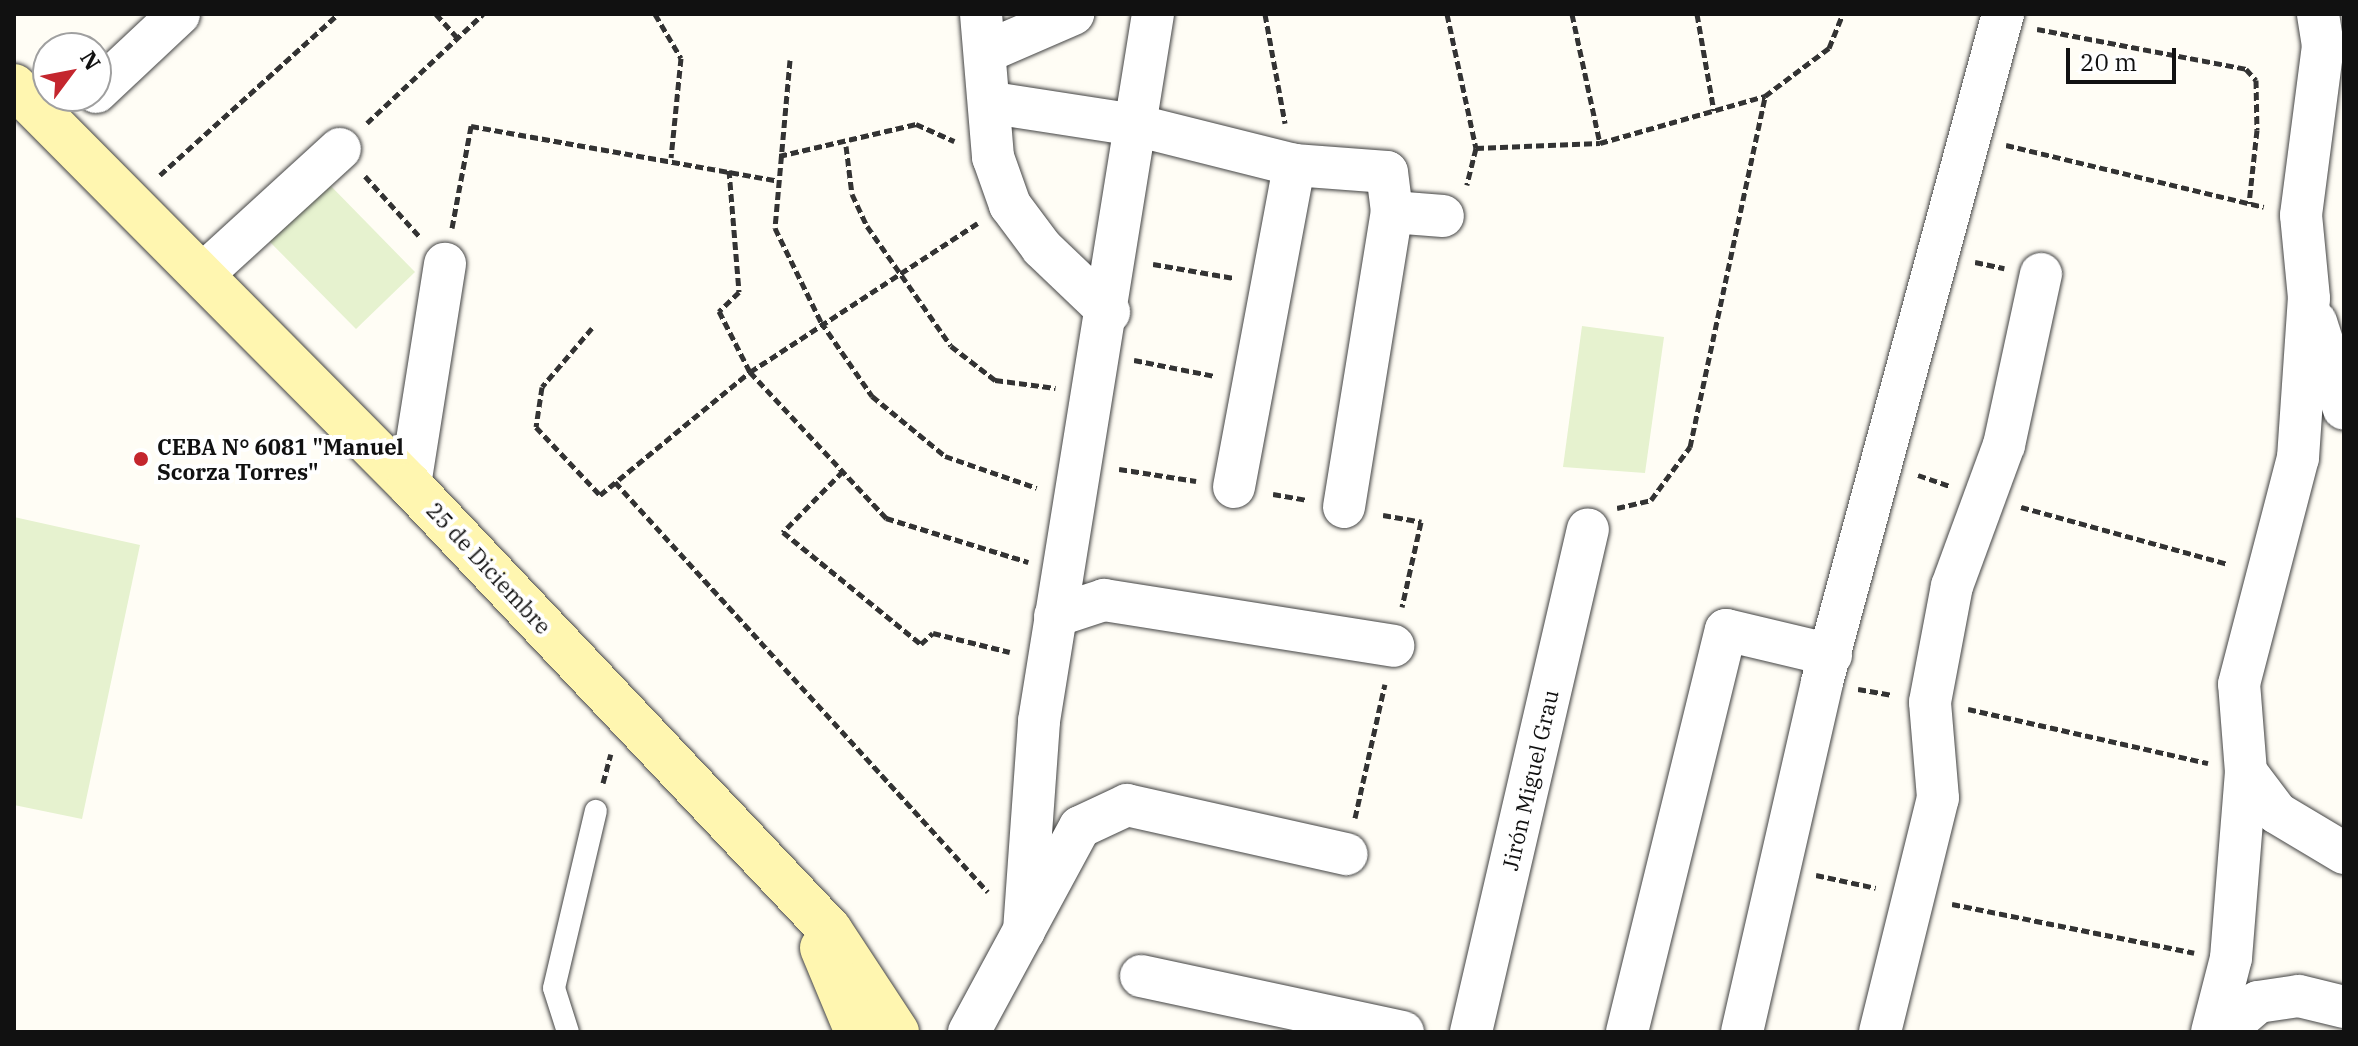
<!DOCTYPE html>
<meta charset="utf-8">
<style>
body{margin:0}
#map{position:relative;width:2358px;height:1046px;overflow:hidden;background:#fffdf5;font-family:"IBM Plex Serif",serif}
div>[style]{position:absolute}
.pitch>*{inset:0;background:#e6f2cf}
.path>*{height:5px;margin-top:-2.5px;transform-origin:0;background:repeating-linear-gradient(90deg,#333 0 8px,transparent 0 12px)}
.roads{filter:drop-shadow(0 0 2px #444) drop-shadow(0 0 2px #444)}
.lane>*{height:22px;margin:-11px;padding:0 11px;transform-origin:11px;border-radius:11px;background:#fff}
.street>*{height:42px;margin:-21px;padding:0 21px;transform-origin:21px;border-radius:21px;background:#fff}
.secondary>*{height:44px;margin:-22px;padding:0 22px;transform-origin:22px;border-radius:22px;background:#fff6b0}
.dots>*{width:22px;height:22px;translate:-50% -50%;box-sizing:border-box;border:4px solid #fff;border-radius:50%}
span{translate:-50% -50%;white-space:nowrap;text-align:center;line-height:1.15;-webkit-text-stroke:8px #fff;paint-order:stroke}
.poi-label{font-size:22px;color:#111;font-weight:700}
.left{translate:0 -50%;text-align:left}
.street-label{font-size:22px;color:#111}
.frame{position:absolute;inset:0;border:16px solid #111;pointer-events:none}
.north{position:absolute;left:32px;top:32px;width:80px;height:80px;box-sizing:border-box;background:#fff;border:2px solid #a0a0a0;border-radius:50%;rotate:58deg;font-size:22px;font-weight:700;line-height:32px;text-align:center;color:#111}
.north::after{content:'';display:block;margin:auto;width:28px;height:36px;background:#c4262e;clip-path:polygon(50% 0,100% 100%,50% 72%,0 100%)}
.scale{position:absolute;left:2066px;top:48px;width:110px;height:36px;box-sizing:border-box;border:4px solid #111;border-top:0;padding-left:10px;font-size:24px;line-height:28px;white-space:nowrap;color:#111;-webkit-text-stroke:6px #fff;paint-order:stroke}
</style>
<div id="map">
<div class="pitch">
<div style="clip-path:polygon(325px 180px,415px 272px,356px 329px,266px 238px)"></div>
<div style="clip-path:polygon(1582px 326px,1664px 337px,1645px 473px,1563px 467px)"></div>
<div style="clip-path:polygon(14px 517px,140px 545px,82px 819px,14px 805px)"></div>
</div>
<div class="path">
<div style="left:436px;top:14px;width:31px;rotate:48deg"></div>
<div style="left:655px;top:14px;width:51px;rotate:59.4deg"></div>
<div style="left:681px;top:58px;width:100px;rotate:95.7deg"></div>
<div style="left:1265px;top:14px;width:111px;rotate:79.6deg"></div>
<div style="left:1447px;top:14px;width:137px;rotate:77.8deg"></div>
<div style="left:1476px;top:148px;width:38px;rotate:104deg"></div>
<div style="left:1572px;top:14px;width:132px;rotate:77.8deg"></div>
<div style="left:1697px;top:14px;width:98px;rotate:80.1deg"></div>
<div style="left:2037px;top:29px;width:213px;rotate:10.8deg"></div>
<div style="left:2246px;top:69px;width:15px;rotate:48deg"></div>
<div style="left:2256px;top:80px;width:50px;rotate:88.9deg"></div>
<div style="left:2257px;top:130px;width:74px;rotate:96.2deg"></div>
<div style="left:790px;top:60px;width:169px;rotate:95.1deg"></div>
<div style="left:775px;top:228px;width:105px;rotate:63.9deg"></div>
<div style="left:821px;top:322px;width:90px;rotate:55.4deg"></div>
<div style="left:872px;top:396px;width:94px;rotate:39.4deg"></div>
<div style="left:945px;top:456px;width:97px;rotate:19.2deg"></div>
<div style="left:367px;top:123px;width:159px;rotate:-43.2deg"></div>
<div style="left:2006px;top:145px;width:265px;rotate:13.5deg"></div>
<div style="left:846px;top:146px;width:48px;rotate:82.9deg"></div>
<div style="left:852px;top:194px;width:35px;rotate:65deg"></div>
<div style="left:867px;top:226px;width:146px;rotate:55deg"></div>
<div style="left:951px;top:346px;width:56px;rotate:37.7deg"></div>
<div style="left:995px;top:380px;width:61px;rotate:7.6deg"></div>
<div style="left:1476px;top:148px;width:124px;rotate:-2.3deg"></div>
<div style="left:1600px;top:143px;width:172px;rotate:-15.9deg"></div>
<div style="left:1765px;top:96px;width:80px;rotate:-36.9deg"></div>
<div style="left:1829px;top:48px;width:37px;rotate:-68deg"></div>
<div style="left:779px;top:156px;width:141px;rotate:-13.1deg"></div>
<div style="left:916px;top:124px;width:42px;rotate:24.1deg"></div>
<div style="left:729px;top:170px;width:122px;rotate:85.3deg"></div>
<div style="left:739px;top:292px;width:28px;rotate:136deg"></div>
<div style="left:719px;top:311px;width:68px;rotate:63.1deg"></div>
<div style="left:750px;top:372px;width:200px;rotate:47deg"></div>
<div style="left:886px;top:518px;width:149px;rotate:17.2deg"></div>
<div style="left:160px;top:175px;width:240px;rotate:-42.1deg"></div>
<div style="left:365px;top:176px;width:82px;rotate:48deg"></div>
<div style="left:452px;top:228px;width:104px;rotate:-79.4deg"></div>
<div style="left:471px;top:126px;width:309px;rotate:10.1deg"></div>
<div style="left:1975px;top:262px;width:30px;rotate:12deg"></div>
<div style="left:1153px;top:264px;width:82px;rotate:9.8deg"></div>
<div style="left:592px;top:328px;width:77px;rotate:130.3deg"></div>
<div style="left:542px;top:387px;width:40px;rotate:98.5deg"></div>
<div style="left:536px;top:427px;width:93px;rotate:46.7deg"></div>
<div style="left:600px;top:495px;width:194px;rotate:-39.4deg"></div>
<div style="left:750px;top:372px;width:272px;rotate:-33.2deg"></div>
<div style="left:1134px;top:360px;width:83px;rotate:11.2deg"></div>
<div style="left:1119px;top:469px;width:78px;rotate:8.9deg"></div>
<div style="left:843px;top:471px;width:86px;rotate:134.5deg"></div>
<div style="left:783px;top:532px;width:178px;rotate:39.1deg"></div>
<div style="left:921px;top:644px;width:16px;rotate:-43deg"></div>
<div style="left:933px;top:633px;width:79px;rotate:13.9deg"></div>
<div style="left:1918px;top:475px;width:34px;rotate:19deg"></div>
<div style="left:615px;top:482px;width:554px;rotate:47.71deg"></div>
<div style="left:1273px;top:494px;width:34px;rotate:10deg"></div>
<div style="left:2021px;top:507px;width:215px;rotate:15.4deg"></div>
<div style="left:1617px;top:508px;width:35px;rotate:-13deg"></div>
<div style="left:1651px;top:500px;width:66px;rotate:-53.7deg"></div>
<div style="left:1690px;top:447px;width:359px;rotate:-77.9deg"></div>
<div style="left:1383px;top:515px;width:39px;rotate:10deg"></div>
<div style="left:1421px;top:522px;width:87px;rotate:102.6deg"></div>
<div style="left:1858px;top:689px;width:35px;rotate:10deg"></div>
<div style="left:1968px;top:709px;width:246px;rotate:12.7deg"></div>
<div style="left:603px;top:783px;width:30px;rotate:-75deg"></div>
<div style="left:1355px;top:818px;width:137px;rotate:-77.4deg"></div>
<div style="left:1816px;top:875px;width:61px;rotate:12.2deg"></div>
<div style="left:1952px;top:904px;width:247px;rotate:11.4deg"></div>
</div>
<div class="roads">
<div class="lane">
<div style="left:568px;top:1032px;width:46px;rotate:-107.7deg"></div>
<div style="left:554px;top:988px;width:182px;rotate:-76.7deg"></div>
</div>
<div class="street">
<div style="left:981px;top:14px;width:144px;rotate:85.2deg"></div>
<div style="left:993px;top:157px;width:51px;rotate:70.5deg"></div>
<div style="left:1010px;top:205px;width:54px;rotate:53.3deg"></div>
<div style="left:1042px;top:248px;width:93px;rotate:43.7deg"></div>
<div style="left:988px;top:51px;width:93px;rotate:-23.5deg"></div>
<div style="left:96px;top:92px;width:114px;rotate:-43.2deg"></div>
<div style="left:993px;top:103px;width:144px;rotate:8.8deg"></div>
<div style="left:1135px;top:125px;width:164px;rotate:14.1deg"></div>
<div style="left:1294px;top:165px;width:93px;rotate:4.3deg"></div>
<div style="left:1387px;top:172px;width:40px;rotate:82.9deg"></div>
<div style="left:1392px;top:212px;width:51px;rotate:4.5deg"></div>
<div style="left:204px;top:273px;width:184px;rotate:-42.4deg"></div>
<div style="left:2316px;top:322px;width:91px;rotate:72.2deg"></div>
<div style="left:410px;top:485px;width:224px;rotate:-81deg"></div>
<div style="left:1234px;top:487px;width:328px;rotate:-79.4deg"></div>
<div style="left:1344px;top:507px;width:299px;rotate:-80.8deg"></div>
<div style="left:1055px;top:616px;width:52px;rotate:-18.1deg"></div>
<div style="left:1104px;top:600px;width:293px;rotate:9deg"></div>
<div style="left:2246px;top:772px;width:51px;rotate:52.9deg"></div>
<div style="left:2277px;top:813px;width:78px;rotate:30.8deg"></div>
<div style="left:1024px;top:931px;width:211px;rotate:-85.9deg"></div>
<div style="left:1039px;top:721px;width:716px;rotate:-80.84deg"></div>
<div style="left:1141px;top:976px;width:268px;rotate:12.1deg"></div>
<div style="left:969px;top:1032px;width:233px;rotate:-61.6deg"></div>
<div style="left:1080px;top:827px;width:52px;rotate:-25.1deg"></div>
<div style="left:1127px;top:805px;width:225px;rotate:12.6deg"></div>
<div style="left:1471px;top:1032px;width:516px;rotate:-76.91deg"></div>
<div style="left:1627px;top:1032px;width:414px;rotate:-76.2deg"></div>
<div style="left:1726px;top:630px;width:108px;rotate:13.4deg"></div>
<div style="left:1742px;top:1032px;width:359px;rotate:-77.1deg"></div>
<div style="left:1822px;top:682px;width:692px;rotate:-74.84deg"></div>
<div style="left:1880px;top:1032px;width:241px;rotate:-76.1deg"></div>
<div style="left:1938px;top:798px;width:96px;rotate:-94.8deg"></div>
<div style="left:1930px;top:702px;width:118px;rotate:-79.3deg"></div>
<div style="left:1952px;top:586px;width:150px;rotate:-69.8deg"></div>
<div style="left:2004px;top:445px;width:175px;rotate:-77.8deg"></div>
<div style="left:2212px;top:1032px;width:76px;rotate:-75.6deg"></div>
<div style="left:2231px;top:958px;width:187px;rotate:-85.4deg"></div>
<div style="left:2246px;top:772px;width:88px;rotate:-94.5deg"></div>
<div style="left:2239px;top:684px;width:234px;rotate:-75.4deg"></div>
<div style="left:2298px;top:458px;width:160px;rotate:-86.1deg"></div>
<div style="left:2309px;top:298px;width:83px;rotate:-95.5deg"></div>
<div style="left:2301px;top:215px;width:170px;rotate:-82.6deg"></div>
<div style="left:2323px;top:46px;width:32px;rotate:-99deg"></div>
<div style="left:2223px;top:1032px;width:46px;rotate:-40.6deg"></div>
<div style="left:2258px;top:1002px;width:41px;rotate:-8.3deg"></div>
<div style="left:2299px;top:996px;width:46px;rotate:13.7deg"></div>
</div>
<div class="secondary">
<div style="left:14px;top:86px;width:562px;rotate:45.22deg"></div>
<div style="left:410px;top:485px;width:612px;rotate:46.66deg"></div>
<div style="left:830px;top:930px;width:122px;rotate:56.7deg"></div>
<div style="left:822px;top:948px;width:91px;rotate:67.4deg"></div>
</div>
</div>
<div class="dots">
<div style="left:141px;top:459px;background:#c4262e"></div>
</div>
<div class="poi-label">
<span class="left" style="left:157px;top:459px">CEBA N° 6081 "Manuel<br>Scorza Torres"</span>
</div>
<div class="street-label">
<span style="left:489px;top:568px;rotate:47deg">25 de Diciembre</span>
<span style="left:1530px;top:780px;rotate:-77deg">Jirón Miguel Grau</span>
</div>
<div class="frame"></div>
<div class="north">N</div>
<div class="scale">20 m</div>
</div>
